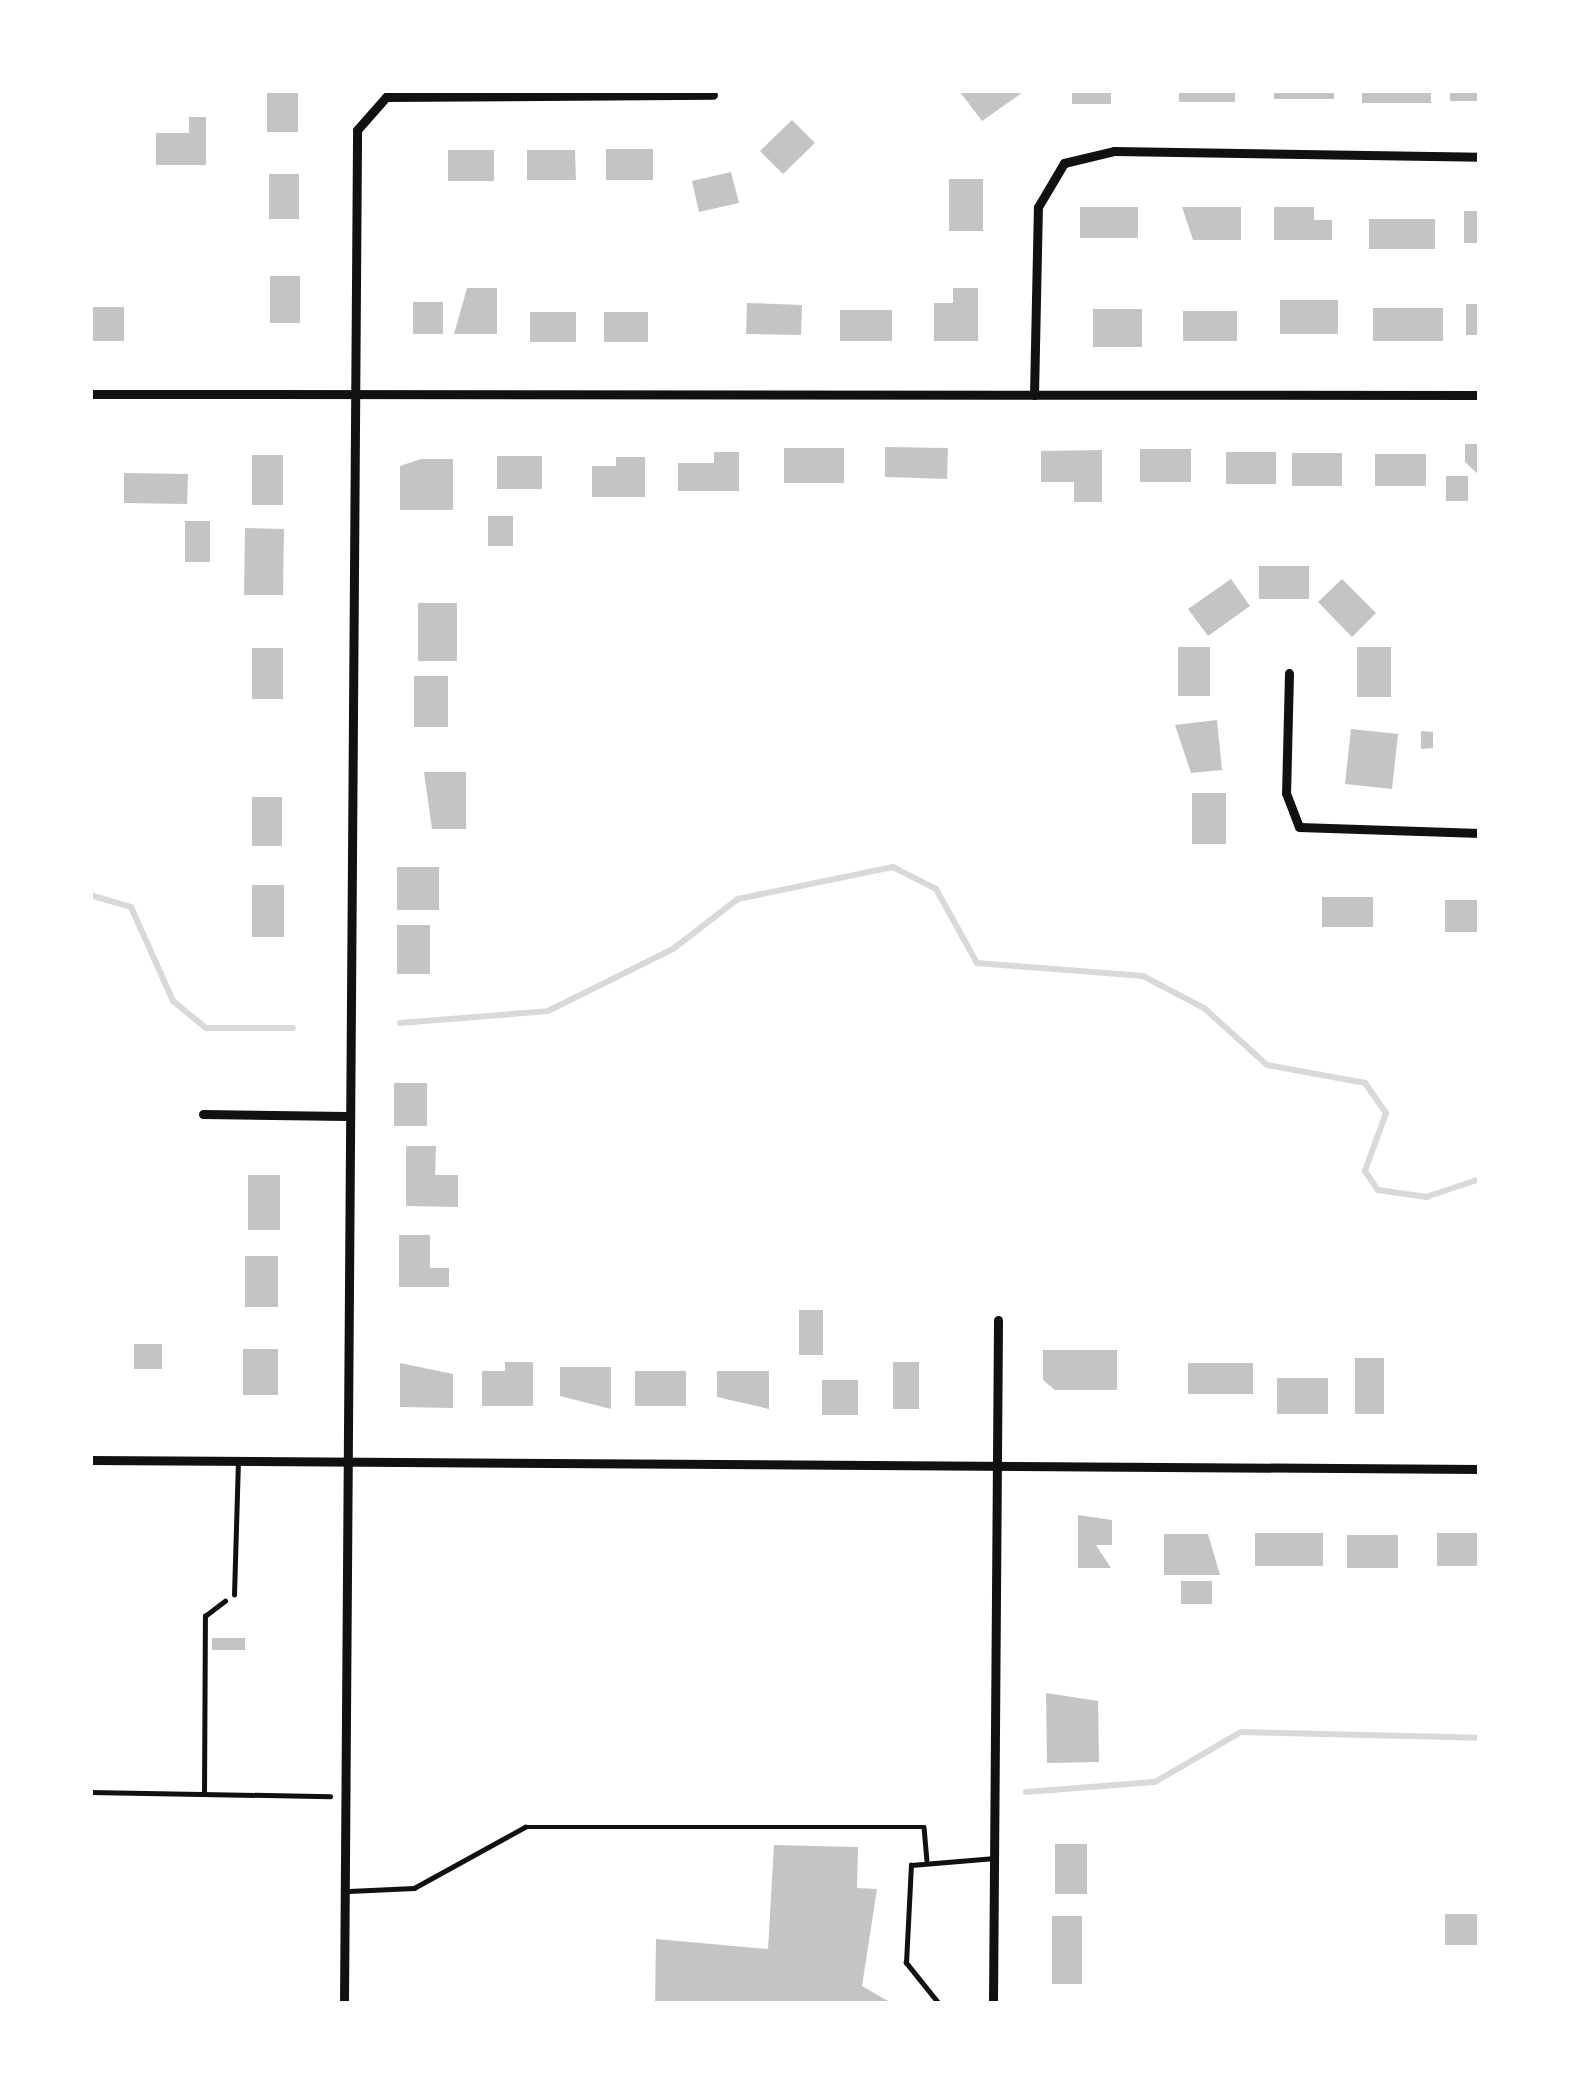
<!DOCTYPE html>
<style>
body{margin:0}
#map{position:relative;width:1570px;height:2094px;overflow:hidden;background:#fff;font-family:Figtree,sans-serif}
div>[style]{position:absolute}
.stream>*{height:6px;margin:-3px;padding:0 3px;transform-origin:3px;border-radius:3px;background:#d9d9d9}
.building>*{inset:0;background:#c4c4c4}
.path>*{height:4.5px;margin:-2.25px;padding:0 2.25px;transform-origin:2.25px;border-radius:2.25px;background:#111}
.service>*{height:4.5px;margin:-2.25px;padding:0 2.25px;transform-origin:2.25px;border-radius:2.25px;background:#111}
.minor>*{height:9px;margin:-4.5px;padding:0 4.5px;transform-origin:4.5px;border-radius:4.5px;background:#111}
span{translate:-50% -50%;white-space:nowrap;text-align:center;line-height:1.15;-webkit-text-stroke:10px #fff;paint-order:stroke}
.frame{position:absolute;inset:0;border:93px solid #fff;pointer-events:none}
</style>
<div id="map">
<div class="stream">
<div style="left:90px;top:895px;width:43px;rotate:16.3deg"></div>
<div style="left:131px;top:907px;width:103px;rotate:65.9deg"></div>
<div style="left:173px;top:1001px;width:43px;rotate:39.3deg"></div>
<div style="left:206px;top:1028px;width:87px"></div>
<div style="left:400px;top:1023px;width:148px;rotate:-4.6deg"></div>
<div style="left:548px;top:1011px;width:140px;rotate:-26.4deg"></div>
<div style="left:673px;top:949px;width:82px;rotate:-37.6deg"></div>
<div style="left:738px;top:899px;width:158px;rotate:-11.7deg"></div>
<div style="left:893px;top:867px;width:48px;rotate:27.1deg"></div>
<div style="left:936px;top:889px;width:85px;rotate:61deg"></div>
<div style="left:977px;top:963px;width:167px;rotate:4.5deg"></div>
<div style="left:1143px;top:976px;width:69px;rotate:27.7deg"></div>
<div style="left:1204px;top:1008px;width:85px;rotate:42.1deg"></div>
<div style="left:1267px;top:1065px;width:100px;rotate:10.4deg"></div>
<div style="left:1365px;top:1083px;width:37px;rotate:55deg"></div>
<div style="left:1386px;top:1113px;width:62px;rotate:109.9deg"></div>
<div style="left:1365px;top:1171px;width:23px;rotate:56deg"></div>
<div style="left:1378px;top:1190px;width:49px;rotate:8.3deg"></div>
<div style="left:1426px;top:1197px;width:57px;rotate:-18.4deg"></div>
<div style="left:1026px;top:1792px;width:129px;rotate:-4.4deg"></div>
<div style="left:1155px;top:1782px;width:99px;rotate:-30.2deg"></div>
<div style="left:1241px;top:1732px;width:239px;rotate:1.4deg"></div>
</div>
<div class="building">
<div style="clip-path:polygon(267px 90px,298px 90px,298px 132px,267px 132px)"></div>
<div style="clip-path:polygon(1026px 90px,982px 121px,960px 92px,964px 90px)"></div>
<div style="clip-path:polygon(1072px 90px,1111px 90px,1111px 104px,1072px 104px)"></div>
<div style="clip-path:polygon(1179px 90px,1235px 90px,1235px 102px,1179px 102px)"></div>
<div style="clip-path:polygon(1274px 90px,1334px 90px,1334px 99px,1274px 99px)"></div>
<div style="clip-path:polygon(1362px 90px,1431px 90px,1431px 103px,1362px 103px)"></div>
<div style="clip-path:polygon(1450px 90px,1480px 90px,1480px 101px,1450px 101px)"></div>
<div style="clip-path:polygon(189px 117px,206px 117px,206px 165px,156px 165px,156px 133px,189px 133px)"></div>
<div style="clip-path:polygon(792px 120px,815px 143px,783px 174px,760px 151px)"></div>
<div style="clip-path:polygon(606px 149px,653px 149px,653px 180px,606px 180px)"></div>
<div style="clip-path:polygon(448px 150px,494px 150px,494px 181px,448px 181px)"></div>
<div style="clip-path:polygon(527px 150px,575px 150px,576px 180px,527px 180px)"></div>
<div style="clip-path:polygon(731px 172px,739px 203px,699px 212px,692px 181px)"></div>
<div style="clip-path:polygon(269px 174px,299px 174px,299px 219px,269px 219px)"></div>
<div style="clip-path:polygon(949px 179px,983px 179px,983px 231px,949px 231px)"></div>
<div style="clip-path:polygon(1080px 207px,1138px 207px,1138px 238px,1080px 238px)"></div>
<div style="clip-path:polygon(1182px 207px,1241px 207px,1241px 240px,1193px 240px)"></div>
<div style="clip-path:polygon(1274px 207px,1314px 207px,1314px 220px,1332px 220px,1332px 240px,1274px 240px)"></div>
<div style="clip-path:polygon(1464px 211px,1480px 211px,1480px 243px,1464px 243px)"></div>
<div style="clip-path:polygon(1369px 219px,1435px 219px,1435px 249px,1369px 249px)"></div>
<div style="clip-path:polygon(270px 276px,300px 276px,300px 323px,270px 323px)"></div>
<div style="clip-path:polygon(467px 288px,497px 288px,497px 334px,454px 334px)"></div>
<div style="clip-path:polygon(953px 288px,978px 288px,978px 341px,934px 341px,934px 303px,953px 303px)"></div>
<div style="clip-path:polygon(1280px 300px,1338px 300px,1338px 334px,1280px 334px)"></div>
<div style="clip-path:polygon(413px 302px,443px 302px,443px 334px,413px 334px)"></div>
<div style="clip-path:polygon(747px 303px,802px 305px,801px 335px,746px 334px)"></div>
<div style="clip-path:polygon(1466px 304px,1480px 304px,1480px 335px,1466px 335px)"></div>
<div style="clip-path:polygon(90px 307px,124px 307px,124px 341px,90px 341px)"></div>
<div style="clip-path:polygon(1373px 308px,1443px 308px,1443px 341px,1373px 341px)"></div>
<div style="clip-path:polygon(1093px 309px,1142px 309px,1142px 347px,1093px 347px)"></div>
<div style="clip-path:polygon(840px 310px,892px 310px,892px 341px,840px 341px)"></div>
<div style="clip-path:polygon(1183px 311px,1237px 311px,1237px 341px,1183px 341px)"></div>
<div style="clip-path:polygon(530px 312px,576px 312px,576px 342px,530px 342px)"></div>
<div style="clip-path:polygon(604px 312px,648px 312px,648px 342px,604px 342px)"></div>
<div style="clip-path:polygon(1465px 444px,1480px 444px,1480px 476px,1465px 462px)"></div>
<div style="clip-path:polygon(885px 447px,948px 448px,947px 479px,885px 477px)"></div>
<div style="clip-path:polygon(784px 448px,844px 448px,844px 483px,784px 483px)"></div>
<div style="clip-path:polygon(1140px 449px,1191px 449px,1191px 482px,1140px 482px)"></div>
<div style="clip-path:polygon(1102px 450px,1102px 502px,1074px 502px,1074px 482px,1041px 482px,1041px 451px)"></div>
<div style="clip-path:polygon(714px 452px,739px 452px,739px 491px,678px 491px,678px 463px,714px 463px)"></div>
<div style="clip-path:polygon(1226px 452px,1276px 452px,1276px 484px,1226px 484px)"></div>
<div style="clip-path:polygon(1292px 453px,1342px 453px,1342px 486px,1292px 486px)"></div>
<div style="clip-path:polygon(1375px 454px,1426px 454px,1426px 486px,1375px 486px)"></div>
<div style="clip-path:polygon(252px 455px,283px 455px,283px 505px,252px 505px)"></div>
<div style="clip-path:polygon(497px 456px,542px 456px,542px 489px,497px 489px)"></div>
<div style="clip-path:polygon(616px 457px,645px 457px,645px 497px,592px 497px,592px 466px,616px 466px)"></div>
<div style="clip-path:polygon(421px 459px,453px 459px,453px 510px,400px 510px,400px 466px)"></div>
<div style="clip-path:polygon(124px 473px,188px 474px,187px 504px,124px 503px)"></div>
<div style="clip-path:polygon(1446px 476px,1468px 476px,1468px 501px,1446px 501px)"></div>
<div style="clip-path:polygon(488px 516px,513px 516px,513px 546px,488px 546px)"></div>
<div style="clip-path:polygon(185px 521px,210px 521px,210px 562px,185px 562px)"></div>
<div style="clip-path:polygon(245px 528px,284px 529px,283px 595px,244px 595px)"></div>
<div style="clip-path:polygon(1259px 566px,1309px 566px,1309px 599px,1259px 599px)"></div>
<div style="clip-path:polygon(1231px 579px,1250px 606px,1208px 636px,1188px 609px)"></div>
<div style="clip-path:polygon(1342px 579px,1376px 613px,1352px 637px,1318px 602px)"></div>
<div style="clip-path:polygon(418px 603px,457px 603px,457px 661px,418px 661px)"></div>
<div style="clip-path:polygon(1178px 647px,1210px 647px,1210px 696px,1178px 696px)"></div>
<div style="clip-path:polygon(1357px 647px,1391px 647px,1391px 697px,1357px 697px)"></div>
<div style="clip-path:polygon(252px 648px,283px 648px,283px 699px,252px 699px)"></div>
<div style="clip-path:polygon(414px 676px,448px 676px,448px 727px,414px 727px)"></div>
<div style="clip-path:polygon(1217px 720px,1222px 770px,1191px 773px,1175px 725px)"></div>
<div style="clip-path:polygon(1351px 729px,1398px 734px,1392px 789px,1345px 784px)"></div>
<div style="clip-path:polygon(1421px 731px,1433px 732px,1433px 748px,1421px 749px)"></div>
<div style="clip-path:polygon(424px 772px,466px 772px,466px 829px,432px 829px)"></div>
<div style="clip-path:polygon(1192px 793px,1226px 793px,1226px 844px,1192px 844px)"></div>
<div style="clip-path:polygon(252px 797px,282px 797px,282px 846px,252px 846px)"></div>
<div style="clip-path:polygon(397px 867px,439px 867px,439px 910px,397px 910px)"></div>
<div style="clip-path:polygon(252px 885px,284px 885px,284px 937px,252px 937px)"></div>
<div style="clip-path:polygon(1322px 897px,1373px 897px,1373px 927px,1322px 927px)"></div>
<div style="clip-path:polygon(1445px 900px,1480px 900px,1480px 932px,1445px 932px)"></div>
<div style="clip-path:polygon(397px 925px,430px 925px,430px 974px,397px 974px)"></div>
<div style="clip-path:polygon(394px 1083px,427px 1083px,427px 1126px,394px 1126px)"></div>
<div style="clip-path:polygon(406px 1146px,436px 1146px,435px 1175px,458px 1175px,458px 1207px,406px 1206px)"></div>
<div style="clip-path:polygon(248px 1175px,280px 1175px,280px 1230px,248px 1230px)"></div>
<div style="clip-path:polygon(399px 1235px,430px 1235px,430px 1268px,449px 1268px,449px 1287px,399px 1287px)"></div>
<div style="clip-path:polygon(245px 1256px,278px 1256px,278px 1307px,245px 1307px)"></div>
<div style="clip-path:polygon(799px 1310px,823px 1310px,823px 1355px,799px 1355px)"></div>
<div style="clip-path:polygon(134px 1344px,162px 1344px,162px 1369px,134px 1369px)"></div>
<div style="clip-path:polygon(243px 1349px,278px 1349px,278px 1395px,243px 1395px)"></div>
<div style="clip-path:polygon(1043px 1350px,1117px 1350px,1117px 1390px,1055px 1390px,1043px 1380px)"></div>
<div style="clip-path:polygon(1355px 1358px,1384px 1358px,1384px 1414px,1355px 1414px)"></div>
<div style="clip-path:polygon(505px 1362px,533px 1362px,533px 1406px,482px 1406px,482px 1371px,505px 1371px)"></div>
<div style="clip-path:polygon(893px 1362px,919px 1362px,919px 1409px,893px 1409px)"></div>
<div style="clip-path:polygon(400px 1363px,453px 1374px,453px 1408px,400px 1407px)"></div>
<div style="clip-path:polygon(1188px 1363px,1253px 1363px,1253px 1394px,1188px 1394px)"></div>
<div style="clip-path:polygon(560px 1367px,611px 1367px,611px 1409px,560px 1396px)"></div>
<div style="clip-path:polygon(635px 1371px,686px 1371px,686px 1406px,635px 1406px)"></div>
<div style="clip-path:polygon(717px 1371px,769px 1371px,769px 1409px,717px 1397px)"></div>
<div style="clip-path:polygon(1277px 1378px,1328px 1378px,1328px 1414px,1277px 1414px)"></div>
<div style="clip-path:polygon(822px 1380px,858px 1380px,858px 1415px,822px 1415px)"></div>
<div style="clip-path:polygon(1078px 1515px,1112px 1520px,1112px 1545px,1096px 1545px,1111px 1568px,1078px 1568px)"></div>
<div style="clip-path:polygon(1255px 1533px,1323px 1533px,1323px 1566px,1255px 1566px)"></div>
<div style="clip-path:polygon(1437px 1533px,1480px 1533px,1480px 1566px,1437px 1566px)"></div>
<div style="clip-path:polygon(1164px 1534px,1208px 1534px,1220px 1575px,1164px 1575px)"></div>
<div style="clip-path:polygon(1347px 1535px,1398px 1535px,1398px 1568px,1347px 1568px)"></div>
<div style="clip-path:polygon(1181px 1581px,1212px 1581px,1212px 1604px,1181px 1604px)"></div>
<div style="clip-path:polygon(212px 1638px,245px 1638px,245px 1650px,212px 1650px)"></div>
<div style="clip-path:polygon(1046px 1693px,1098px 1701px,1099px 1762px,1047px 1763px)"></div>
<div style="clip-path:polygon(1055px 1844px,1087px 1844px,1087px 1894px,1055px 1894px)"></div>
<div style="clip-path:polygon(774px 1845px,858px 1847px,857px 1888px,877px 1889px,862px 1986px,893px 2004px,655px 2004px,656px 1939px,768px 1949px)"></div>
<div style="clip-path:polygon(1445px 1914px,1480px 1914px,1480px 1945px,1445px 1945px)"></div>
<div style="clip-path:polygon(1052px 1916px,1082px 1916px,1082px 1984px,1052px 1984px)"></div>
</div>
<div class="path">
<div style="left:90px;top:1792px;width:240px;rotate:1deg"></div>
<div style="left:204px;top:1794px;width:178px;rotate:-89.7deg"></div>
<div style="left:205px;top:1616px;width:25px;rotate:-37deg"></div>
</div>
<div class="service">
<div style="left:234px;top:1595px;width:134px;rotate:-88.3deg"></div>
<div style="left:349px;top:1891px;width:65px;rotate:-2.6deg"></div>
<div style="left:414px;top:1888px;width:127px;rotate:-28.8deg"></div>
<div style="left:525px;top:1827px;width:399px"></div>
<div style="left:924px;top:1827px;width:33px;rotate:85deg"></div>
<div style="left:939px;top:2004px;width:53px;rotate:-128.8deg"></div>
<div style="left:906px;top:1963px;width:98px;rotate:-87.1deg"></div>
<div style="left:911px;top:1865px;width:84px;rotate:-4.8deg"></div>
</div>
<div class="minor">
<div style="left:90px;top:394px;width:1390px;rotate:0.04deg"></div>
<div style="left:1034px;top:395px;width:188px;rotate:-88.8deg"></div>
<div style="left:1038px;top:207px;width:51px;rotate:-59.4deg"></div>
<div style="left:1064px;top:163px;width:51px;rotate:-13.5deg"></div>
<div style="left:1114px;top:151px;width:366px;rotate:0.9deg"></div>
<div style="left:1289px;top:673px;width:120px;rotate:91.4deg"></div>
<div style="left:1286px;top:793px;width:36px;rotate:69deg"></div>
<div style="left:1299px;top:827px;width:181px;rotate:1.9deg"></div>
<div style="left:203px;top:1114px;width:144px;rotate:0.8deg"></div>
<div style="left:90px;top:1460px;width:1390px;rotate:0.37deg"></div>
<div style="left:344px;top:2004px;width:1874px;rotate:-89.6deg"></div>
<div style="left:357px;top:130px;width:44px;rotate:-48.7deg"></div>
<div style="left:386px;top:97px;width:327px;rotate:-0.4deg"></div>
<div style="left:993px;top:2004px;width:684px;rotate:-89.58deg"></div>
</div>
<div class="frame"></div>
</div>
